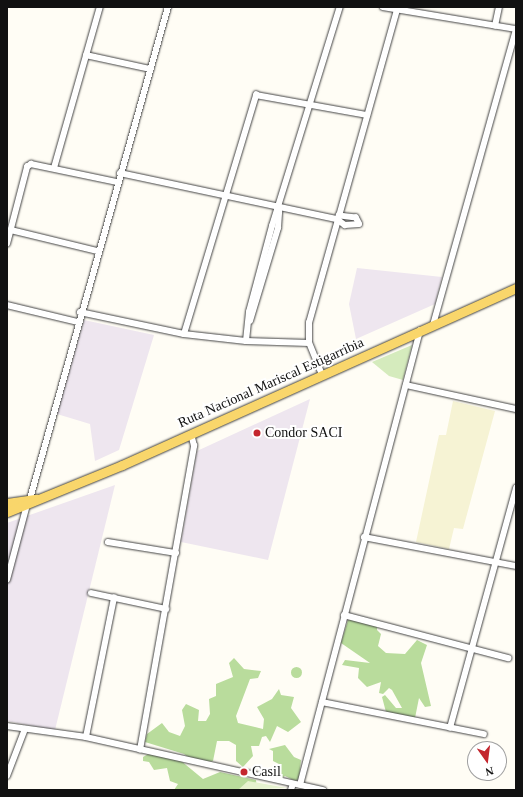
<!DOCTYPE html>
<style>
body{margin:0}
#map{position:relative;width:523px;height:797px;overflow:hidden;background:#fffdf5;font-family:Georgia,serif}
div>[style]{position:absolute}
.industrial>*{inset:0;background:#eee6ef}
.farmland>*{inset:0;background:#f6f3d4}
.green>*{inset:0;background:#d5ebbd}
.forest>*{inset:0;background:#b9dc9c}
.round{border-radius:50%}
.pitch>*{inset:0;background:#e6f2cf}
.roads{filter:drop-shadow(0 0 1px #444) drop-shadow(0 0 1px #444)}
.minor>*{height:5.5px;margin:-2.75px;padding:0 2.75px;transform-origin:2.75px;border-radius:2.75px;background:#fff}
.primary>*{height:9px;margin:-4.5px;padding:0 4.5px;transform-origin:4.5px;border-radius:4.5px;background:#f9d66b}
.dots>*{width:11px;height:11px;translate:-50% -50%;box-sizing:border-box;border:2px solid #fff;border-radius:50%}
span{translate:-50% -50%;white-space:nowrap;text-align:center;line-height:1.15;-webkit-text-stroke:4px #fff;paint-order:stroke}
.street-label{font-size:14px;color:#111}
.poi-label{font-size:14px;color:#111}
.left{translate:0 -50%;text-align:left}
.frame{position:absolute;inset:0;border:8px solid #111;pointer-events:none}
.north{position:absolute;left:467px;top:741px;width:40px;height:40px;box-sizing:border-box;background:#fff;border:1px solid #a0a0a0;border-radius:50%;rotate:166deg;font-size:11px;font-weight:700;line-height:16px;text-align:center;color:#111}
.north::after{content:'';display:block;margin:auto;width:14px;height:18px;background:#c4262e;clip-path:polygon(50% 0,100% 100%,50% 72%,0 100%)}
</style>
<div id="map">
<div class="industrial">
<div style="clip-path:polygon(357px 268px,442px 277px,435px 304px,356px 339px,349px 304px)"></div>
<div style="clip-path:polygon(84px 320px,154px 335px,119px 450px,95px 461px,90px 424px,57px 414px)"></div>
<div style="clip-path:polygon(310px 399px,268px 560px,181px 542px,197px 451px)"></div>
<div style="clip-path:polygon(115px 485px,55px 730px,7px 721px,7px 523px)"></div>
</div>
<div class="farmland">
<div style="clip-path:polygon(453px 401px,495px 411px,463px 529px,454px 528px,449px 549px,416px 542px,439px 435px,446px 435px)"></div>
</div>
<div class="green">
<div style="clip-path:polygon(412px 345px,403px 380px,389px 376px,372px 362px)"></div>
</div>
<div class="forest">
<div style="clip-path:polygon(362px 617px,377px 623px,377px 630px,381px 634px,378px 646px,386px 653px,405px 654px,417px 640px,427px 645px,421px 663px,431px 706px,425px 707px,419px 698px,415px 718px,387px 716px,382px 697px,385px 695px,396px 708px,402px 708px,392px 690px,389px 688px,383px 694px,379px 693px,381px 682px,367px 687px,358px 678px,359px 668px,342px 665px,345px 660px,370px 663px,341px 643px,348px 620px)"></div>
<div style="clip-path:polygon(234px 658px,244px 669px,261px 671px,258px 678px,250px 679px,236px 716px,238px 723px,263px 729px,264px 719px,257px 707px,272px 699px,279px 689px,281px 695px,294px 697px,291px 708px,301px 722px,288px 732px,277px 726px,270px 742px,266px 736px,262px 737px,259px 746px,251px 746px,253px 756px,243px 767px,236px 761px,236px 745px,229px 741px,217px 741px,213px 761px,198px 765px,184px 754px,145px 742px,147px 734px,162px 723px,169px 732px,180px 736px,185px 726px,182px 710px,186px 704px,199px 710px,198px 721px,206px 721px,210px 714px,209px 699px,216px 696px,216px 684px,233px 677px,229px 663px)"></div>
<div class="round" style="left:290.5px;top:666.5px;width:11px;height:11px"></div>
<div style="clip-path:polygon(285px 745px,294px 757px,301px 760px,299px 779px,295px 781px,285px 776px,280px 779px,279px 764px,273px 761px,273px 751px,269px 749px)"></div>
<div style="clip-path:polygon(150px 753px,180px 760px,203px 779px,220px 772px,256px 780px,257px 790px,174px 790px,178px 784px,170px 781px,167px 768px,154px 770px,149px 762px,143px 761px,143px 757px)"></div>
</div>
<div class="pitch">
<div style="clip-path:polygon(248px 781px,287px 788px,238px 790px)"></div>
</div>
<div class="roads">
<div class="minor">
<div style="left:383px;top:7px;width:135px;rotate:9.4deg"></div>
<div style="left:495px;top:26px;width:19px;rotate:-78deg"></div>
<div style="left:86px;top:55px;width:66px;rotate:12.3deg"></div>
<div style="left:54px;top:168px;width:167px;rotate:-74.1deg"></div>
<div style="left:120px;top:173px;width:222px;rotate:12deg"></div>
<div style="left:337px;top:219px;width:10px;rotate:37deg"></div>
<div style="left:345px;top:225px;width:14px;rotate:-4deg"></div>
<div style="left:359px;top:224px;width:7px;rotate:-117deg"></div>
<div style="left:356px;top:218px;width:17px;rotate:-173deg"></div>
<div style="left:11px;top:230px;width:89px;rotate:13.7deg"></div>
<div style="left:7px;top:244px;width:80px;rotate:-75.4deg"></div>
<div style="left:27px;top:167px;width:5px;rotate:-37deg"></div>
<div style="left:31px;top:164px;width:88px;rotate:11.8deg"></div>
<div style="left:7px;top:305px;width:73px;rotate:13.5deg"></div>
<div style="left:80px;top:312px;width:106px;rotate:11.9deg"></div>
<div style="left:184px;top:334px;width:62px;rotate:6.4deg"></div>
<div style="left:246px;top:341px;width:63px;rotate:1.8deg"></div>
<div style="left:250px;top:321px;width:97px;rotate:-73.2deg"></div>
<div style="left:278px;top:228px;width:16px;rotate:-86deg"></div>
<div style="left:433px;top:325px;width:307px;rotate:-74.3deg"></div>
<div style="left:184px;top:334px;width:250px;rotate:-73.2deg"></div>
<div style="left:256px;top:95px;width:113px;rotate:10.2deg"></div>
<div style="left:246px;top:341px;width:29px;rotate:-84deg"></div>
<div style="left:249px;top:312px;width:89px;rotate:-75deg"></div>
<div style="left:272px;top:226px;width:229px;rotate:-72.8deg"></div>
<div style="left:322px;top:375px;width:35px;rotate:-112deg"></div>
<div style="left:309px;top:343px;width:20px;rotate:-90deg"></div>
<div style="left:309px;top:323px;width:326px;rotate:-74.3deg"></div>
<div style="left:406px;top:385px;width:113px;rotate:12.3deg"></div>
<div style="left:30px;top:499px;width:511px;rotate:-74.33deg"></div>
<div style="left:364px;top:537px;width:155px;rotate:10.8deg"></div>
<div style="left:108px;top:542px;width:69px;rotate:9.2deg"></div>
<div style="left:7px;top:580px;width:78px;rotate:-75.1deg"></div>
<div style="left:91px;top:593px;width:77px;rotate:12deg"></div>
<div style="left:344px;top:615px;width:170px;rotate:14.7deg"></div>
<div style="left:322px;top:702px;width:165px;rotate:11.2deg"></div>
<div style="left:7px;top:726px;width:80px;rotate:7.9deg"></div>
<div style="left:86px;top:737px;width:243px;rotate:12.6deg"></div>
<div style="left:450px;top:728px;width:249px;rotate:-74.6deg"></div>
<div style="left:86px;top:737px;width:142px;rotate:-78.6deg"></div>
<div style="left:140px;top:750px;width:309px;rotate:-79.9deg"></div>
<div style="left:194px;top:446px;width:12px;rotate:-104deg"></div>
<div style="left:7px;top:776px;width:50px;rotate:-69deg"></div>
<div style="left:300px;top:785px;width:470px;rotate:-75.2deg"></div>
<div style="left:291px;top:790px;width:6px;rotate:-72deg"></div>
</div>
<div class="primary">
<div style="left:7px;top:503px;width:30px;rotate:-8deg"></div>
<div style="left:7px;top:512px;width:124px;rotate:-22.2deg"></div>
<div style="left:122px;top:465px;width:432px;rotate:-24.2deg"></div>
</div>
</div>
<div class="dots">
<div style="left:257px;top:433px;background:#c4262e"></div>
<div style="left:244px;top:772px;background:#c4262e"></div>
</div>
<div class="street-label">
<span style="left:271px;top:383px;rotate:-24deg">Ruta Nacional Mariscal Estigarribia</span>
</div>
<div class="poi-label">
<span class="left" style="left:265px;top:433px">Condor SACI</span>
<span class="left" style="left:252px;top:772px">Casil</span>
</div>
<div class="frame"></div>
<div class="north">N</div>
</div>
